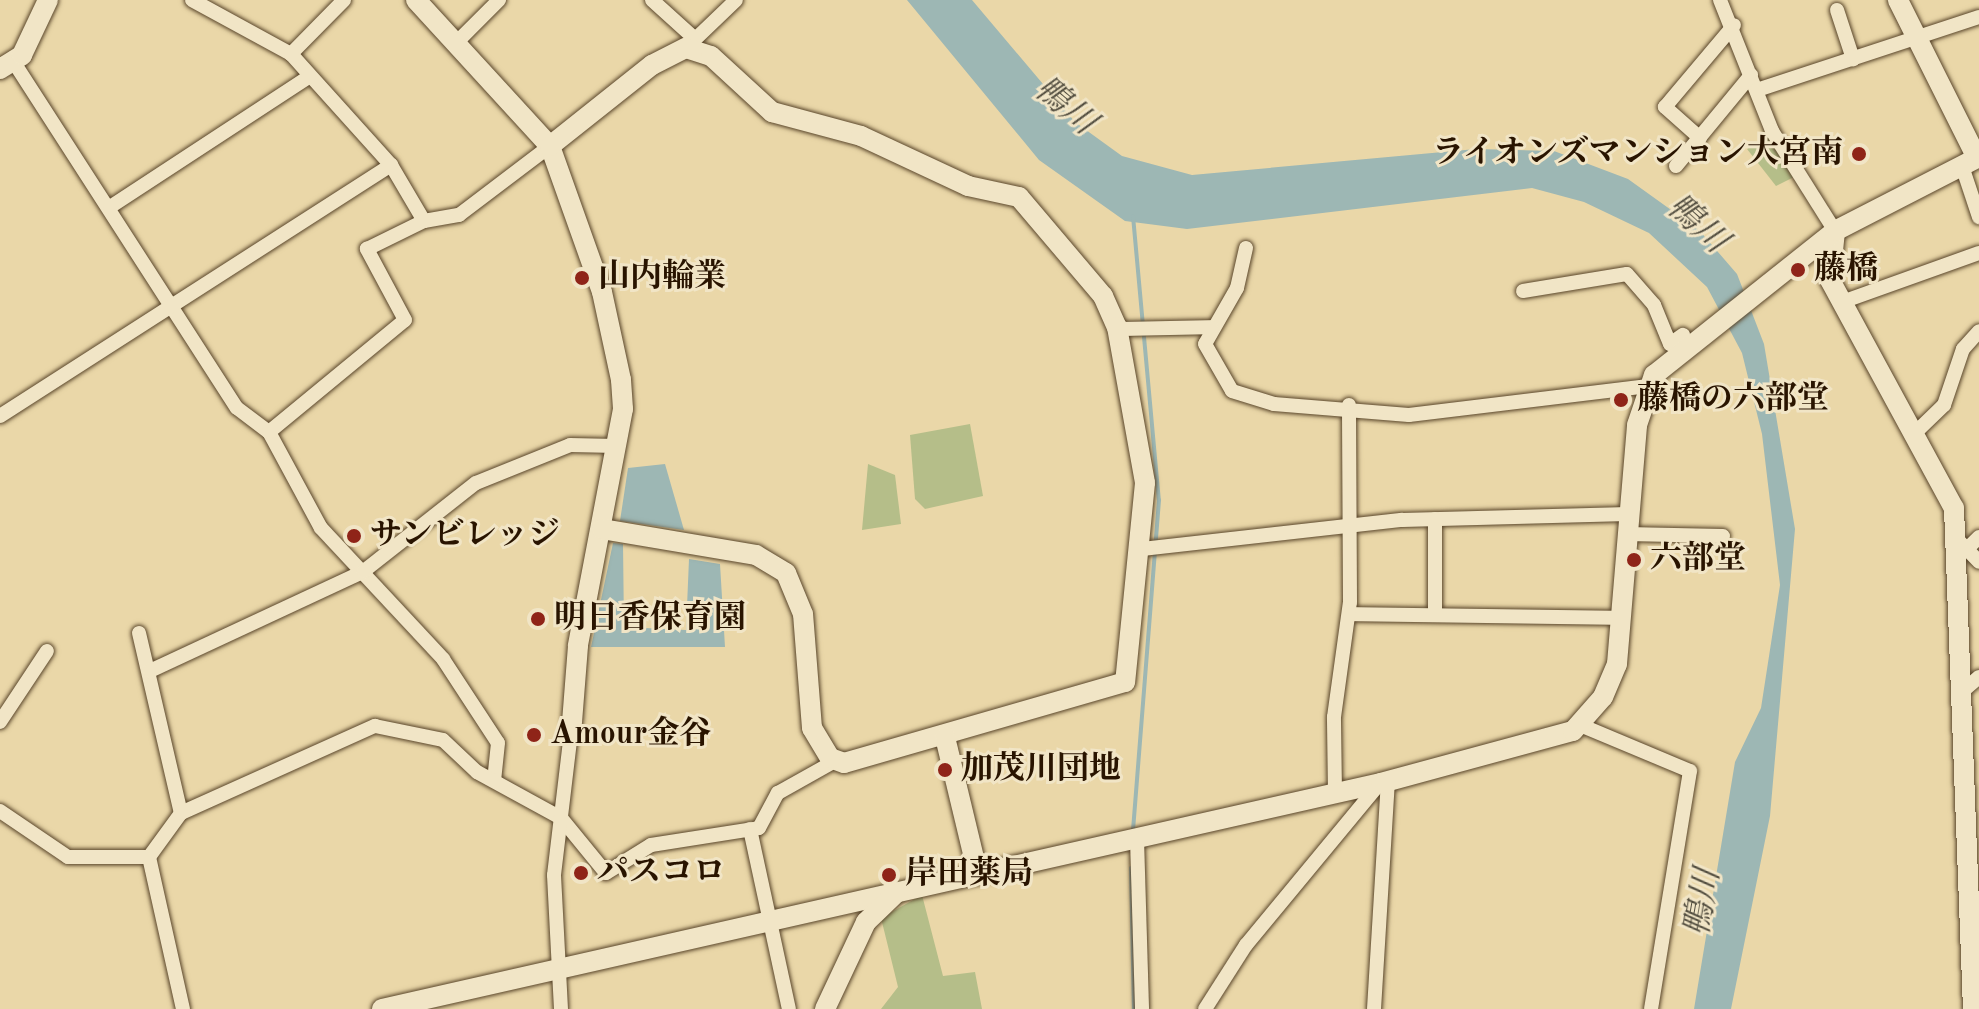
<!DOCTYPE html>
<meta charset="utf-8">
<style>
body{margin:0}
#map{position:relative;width:1979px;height:1009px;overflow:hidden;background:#ead7a8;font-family:"Old Standard TT","Noto Serif JP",serif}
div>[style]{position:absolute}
.green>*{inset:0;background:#b5be89}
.water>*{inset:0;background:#9db7b4}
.stream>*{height:4px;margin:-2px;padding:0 2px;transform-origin:2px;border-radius:2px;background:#9db7b4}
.roads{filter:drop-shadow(0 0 2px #59452a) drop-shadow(0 0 2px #59452a)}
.street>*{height:14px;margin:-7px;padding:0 7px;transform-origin:7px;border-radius:7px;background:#f1e5c6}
.secondary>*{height:20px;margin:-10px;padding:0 10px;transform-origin:10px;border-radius:10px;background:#f1e5c6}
.dots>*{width:22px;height:22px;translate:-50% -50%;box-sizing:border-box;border:4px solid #f1e5c6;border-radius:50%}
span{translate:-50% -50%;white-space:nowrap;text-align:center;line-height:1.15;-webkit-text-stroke:6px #f1e5c6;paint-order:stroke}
.poi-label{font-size:32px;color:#291400;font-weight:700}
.right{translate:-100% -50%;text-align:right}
.left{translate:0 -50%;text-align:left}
.water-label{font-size:34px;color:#524d3f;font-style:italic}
</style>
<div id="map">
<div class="green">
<div style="clip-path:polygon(1770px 136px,1794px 177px,1776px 186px,1747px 149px)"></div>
<div style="clip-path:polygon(970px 424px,983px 496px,925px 509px,915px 499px,910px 435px)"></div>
<div style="clip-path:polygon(868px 464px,895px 475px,901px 524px,862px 530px)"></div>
<div style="clip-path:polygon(922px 895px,943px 976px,975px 972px,982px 1009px,881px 1009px,898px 987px,881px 918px)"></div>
</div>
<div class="water">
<div style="clip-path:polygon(907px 0,972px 0,1075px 122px,1122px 156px,1192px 175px,1476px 149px,1554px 151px,1628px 179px,1699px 230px,1737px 274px,1764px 344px,1795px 529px,1770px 816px,1731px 1009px,1694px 1009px,1735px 762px,1761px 708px,1780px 585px,1762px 434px,1742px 353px,1707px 287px,1649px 233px,1584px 202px,1532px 188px,1187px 229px,1125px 221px,1039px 160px)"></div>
<div style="clip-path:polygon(665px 464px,684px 530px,620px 521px,628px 468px)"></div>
<div style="clip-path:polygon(613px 543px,623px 544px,624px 627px,686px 630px,689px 559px,720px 564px,725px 647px,591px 647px)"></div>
</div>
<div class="stream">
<div style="left:1133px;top:216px;width:285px;rotate:84.8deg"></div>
<div style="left:1159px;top:500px;width:332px;rotate:94.5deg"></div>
<div style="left:1131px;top:868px;width:141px;rotate:88.8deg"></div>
</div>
<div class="roads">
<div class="street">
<div style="left:192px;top:0;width:113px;rotate:28.6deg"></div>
<div style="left:344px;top:0;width:76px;rotate:134.5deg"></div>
<div style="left:291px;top:54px;width:149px;rotate:48deg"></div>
<div style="left:391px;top:165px;width:65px;rotate:59.5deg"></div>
<div style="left:652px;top:0;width:57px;rotate:42.1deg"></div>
<div style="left:1720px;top:0;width:141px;rotate:68.3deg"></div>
<div style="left:1772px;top:131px;width:118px;rotate:57.8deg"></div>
<div style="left:1837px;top:10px;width:52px;rotate:71.9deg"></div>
<div style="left:456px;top:43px;width:61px;rotate:-45deg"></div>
<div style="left:686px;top:48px;width:69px;rotate:-43.8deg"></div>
<div style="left:15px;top:64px;width:409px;rotate:57.2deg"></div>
<div style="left:237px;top:408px;width:40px;rotate:37deg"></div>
<div style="left:269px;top:432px;width:109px;rotate:61.6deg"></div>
<div style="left:321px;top:528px;width:179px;rotate:47deg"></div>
<div style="left:443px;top:659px;width:100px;rotate:56.8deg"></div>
<div style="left:498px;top:743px;width:36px;rotate:96deg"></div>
<div style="left:1757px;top:90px;width:234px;rotate:-18.2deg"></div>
<div style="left:1700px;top:138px;width:47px;rotate:-138.5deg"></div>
<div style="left:1665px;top:107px;width:107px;rotate:-49.9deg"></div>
<div style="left:1676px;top:166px;width:118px;rotate:-50.5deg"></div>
<div style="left:1962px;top:166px;width:54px;rotate:71.6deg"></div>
<div style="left:110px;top:207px;width:238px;rotate:-33.2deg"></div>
<div style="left:1246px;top:248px;width:41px;rotate:102.7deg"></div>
<div style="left:1237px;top:288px;width:64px;rotate:119.7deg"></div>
<div style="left:1205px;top:344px;width:54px;rotate:60.1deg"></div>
<div style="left:1232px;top:391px;width:44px;rotate:17.2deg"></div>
<div style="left:1274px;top:404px;width:135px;rotate:4.7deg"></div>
<div style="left:1409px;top:415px;width:241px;rotate:-6.9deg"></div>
<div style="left:1523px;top:291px;width:105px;rotate:-9.3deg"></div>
<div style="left:1627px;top:274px;width:41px;rotate:48.9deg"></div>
<div style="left:1654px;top:305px;width:42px;rotate:67.7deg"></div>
<div style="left:1670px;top:344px;width:16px;rotate:-35deg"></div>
<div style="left:1842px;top:302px;width:145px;rotate:-19.7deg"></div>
<div style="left:1117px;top:329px;width:94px;rotate:-1.2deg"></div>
<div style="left:0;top:416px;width:465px;rotate:-32.7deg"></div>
<div style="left:269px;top:432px;width:176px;rotate:-39.5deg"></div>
<div style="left:405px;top:320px;width:81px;rotate:-118.2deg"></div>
<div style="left:367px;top:249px;width:64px;rotate:-26.2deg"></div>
<div style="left:424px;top:221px;width:36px;rotate:-10deg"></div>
<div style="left:459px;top:215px;width:114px;rotate:-37.2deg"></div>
<div style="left:1916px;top:432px;width:39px;rotate:-44deg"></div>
<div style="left:1944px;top:405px;width:59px;rotate:-71.3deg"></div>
<div style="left:1963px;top:349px;width:24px;rotate:-48deg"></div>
<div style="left:1626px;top:534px;width:97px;rotate:1.2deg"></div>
<div style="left:1959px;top:541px;width:29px;rotate:46deg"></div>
<div style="left:1142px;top:549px;width:262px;rotate:-6.4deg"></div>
<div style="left:1402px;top:520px;width:226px;rotate:-1.5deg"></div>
<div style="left:1967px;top:549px;width:17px;rotate:-45deg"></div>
<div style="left:1349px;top:614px;width:274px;rotate:0.8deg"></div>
<div style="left:1435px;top:615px;width:96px;rotate:-90deg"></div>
<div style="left:139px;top:633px;width:185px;rotate:76.9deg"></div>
<div style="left:181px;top:813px;width:54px;rotate:126deg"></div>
<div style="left:149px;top:857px;width:156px;rotate:77.4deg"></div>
<div style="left:150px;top:671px;width:236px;rotate:-25deg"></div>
<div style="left:364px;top:571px;width:142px;rotate:-38.2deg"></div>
<div style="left:476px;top:483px;width:101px;rotate:-22deg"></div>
<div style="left:570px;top:445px;width:47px;rotate:1.2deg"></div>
<div style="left:1964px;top:690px;width:20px;rotate:-41deg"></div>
<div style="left:0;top:722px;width:85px;rotate:-56.5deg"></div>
<div style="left:1580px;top:725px;width:119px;rotate:22.7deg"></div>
<div style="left:1690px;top:771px;width:241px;rotate:99.3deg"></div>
<div style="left:1335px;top:793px;width:76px;rotate:-90.8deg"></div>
<div style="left:1334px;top:717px;width:116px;rotate:-82.1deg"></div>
<div style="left:1350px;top:602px;width:197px;rotate:-90.3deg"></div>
<div style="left:0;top:811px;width:82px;rotate:34.1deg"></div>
<div style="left:68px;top:857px;width:81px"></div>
<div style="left:181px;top:813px;width:213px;rotate:-24.2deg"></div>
<div style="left:375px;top:726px;width:69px;rotate:11.6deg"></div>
<div style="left:443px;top:740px;width:47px;rotate:43.3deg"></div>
<div style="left:477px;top:772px;width:96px;rotate:28.7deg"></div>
<div style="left:561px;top:818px;width:71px;rotate:50.7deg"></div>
<div style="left:606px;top:873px;width:53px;rotate:-31.9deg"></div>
<div style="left:651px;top:845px;width:109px;rotate:-8.9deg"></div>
<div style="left:759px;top:828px;width:40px;rotate:-62deg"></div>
<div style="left:778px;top:793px;width:65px;rotate:-29.3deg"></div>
<div style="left:750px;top:829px;width:184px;rotate:77.8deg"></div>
<div style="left:1137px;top:839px;width:170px;rotate:88.3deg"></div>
<div style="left:561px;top:1009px;width:134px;rotate:-93deg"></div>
<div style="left:554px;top:875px;width:153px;rotate:-83.2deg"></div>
<div style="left:1205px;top:1009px;width:76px;rotate:-57.4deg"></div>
<div style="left:1246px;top:945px;width:210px;rotate:-50.4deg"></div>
<div style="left:1374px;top:1009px;width:228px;rotate:-86.5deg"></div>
</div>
<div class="secondary">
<div style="left:416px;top:0;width:198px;rotate:47.5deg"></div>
<div style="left:550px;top:146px;width:155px;rotate:70.4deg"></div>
<div style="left:602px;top:292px;width:90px;rotate:77.8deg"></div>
<div style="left:621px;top:380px;width:29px;rotate:86deg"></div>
<div style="left:623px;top:409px;width:241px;rotate:100.8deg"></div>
<div style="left:578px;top:646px;width:77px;rotate:94.5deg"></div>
<div style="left:0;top:69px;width:26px;rotate:-32deg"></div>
<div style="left:22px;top:55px;width:61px;rotate:-64.7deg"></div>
<div style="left:550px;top:146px;width:130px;rotate:-38.5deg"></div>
<div style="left:652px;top:65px;width:38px;rotate:-27deg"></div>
<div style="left:686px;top:48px;width:26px;rotate:18deg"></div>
<div style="left:711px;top:56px;width:83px;rotate:42.6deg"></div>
<div style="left:772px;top:112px;width:92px;rotate:15.1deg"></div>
<div style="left:861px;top:136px;width:118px;rotate:25deg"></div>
<div style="left:968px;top:186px;width:52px;rotate:12.2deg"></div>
<div style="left:1019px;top:197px;width:130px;rotate:49.7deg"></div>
<div style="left:1103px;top:296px;width:34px;rotate:66deg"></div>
<div style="left:1117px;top:327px;width:158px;rotate:79.8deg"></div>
<div style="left:1145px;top:483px;width:200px;rotate:95.7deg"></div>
<div style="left:1125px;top:682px;width:292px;rotate:163.9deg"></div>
<div style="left:844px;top:763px;width:15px;rotate:-160deg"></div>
<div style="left:830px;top:758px;width:35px;rotate:-121deg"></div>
<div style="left:812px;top:728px;width:114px;rotate:-94.5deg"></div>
<div style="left:803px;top:614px;width:44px;rotate:-112.5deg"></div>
<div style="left:786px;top:573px;width:35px;rotate:-149deg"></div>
<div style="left:756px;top:555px;width:156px;rotate:-170.4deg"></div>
<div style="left:1835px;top:231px;width:49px;rotate:95.8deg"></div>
<div style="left:1830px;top:280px;width:260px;rotate:61.5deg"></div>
<div style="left:1954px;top:508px;width:501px;rotate:87.83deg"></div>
<div style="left:945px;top:737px;width:141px;rotate:76.5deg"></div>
<div style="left:382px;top:1009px;width:1024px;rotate:-12.75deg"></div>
<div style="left:1381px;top:783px;width:199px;rotate:-15.2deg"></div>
<div style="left:1573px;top:731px;width:45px;rotate:-48.6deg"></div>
<div style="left:1603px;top:697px;width:36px;rotate:-67deg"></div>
<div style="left:1617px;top:664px;width:240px;rotate:-85.2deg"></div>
<div style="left:1637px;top:425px;width:53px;rotate:-71.2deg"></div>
<div style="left:1654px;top:375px;width:231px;rotate:-38.5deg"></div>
<div style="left:1835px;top:231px;width:160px;rotate:-27.2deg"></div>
<div style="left:1977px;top:158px;width:177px;rotate:-116.6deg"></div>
<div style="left:825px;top:1009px;width:96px;rotate:-64.8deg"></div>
<div style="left:866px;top:922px;width:40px;rotate:-44deg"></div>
</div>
</div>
<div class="dots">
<div style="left:1859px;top:154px;background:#8f2418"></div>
<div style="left:1798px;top:270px;background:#8f2418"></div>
<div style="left:582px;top:278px;background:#8f2418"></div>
<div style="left:1621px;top:400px;background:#8f2418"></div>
<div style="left:354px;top:536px;background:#8f2418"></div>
<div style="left:1634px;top:560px;background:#8f2418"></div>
<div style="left:538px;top:619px;background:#8f2418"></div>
<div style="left:534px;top:735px;background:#8f2418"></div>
<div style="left:945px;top:770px;background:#8f2418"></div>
<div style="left:581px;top:873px;background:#8f2418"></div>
<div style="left:889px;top:875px;background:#8f2418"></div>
</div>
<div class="poi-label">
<span class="right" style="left:1843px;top:154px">ライオンズマンション大宮南</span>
<span class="left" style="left:1814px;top:270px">藤橋</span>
<span class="left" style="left:598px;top:278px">山内輪業</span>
<span class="left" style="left:1637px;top:400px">藤橋の六部堂</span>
<span class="left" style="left:370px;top:536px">サンビレッジ</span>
<span class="left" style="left:1650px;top:560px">六部堂</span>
<span class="left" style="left:554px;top:619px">明日香保育園</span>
<span class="left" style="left:550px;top:735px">Amour金谷</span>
<span class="left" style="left:961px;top:770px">加茂川団地</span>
<span class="left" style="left:597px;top:873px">パスコロ</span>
<span class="left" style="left:905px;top:875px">岸田薬局</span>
</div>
<div class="water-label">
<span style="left:1064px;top:107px;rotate:40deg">鴨川</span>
<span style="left:1696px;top:225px;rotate:42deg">鴨川</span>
<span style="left:1704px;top:903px;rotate:-80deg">鴨川</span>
</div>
</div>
